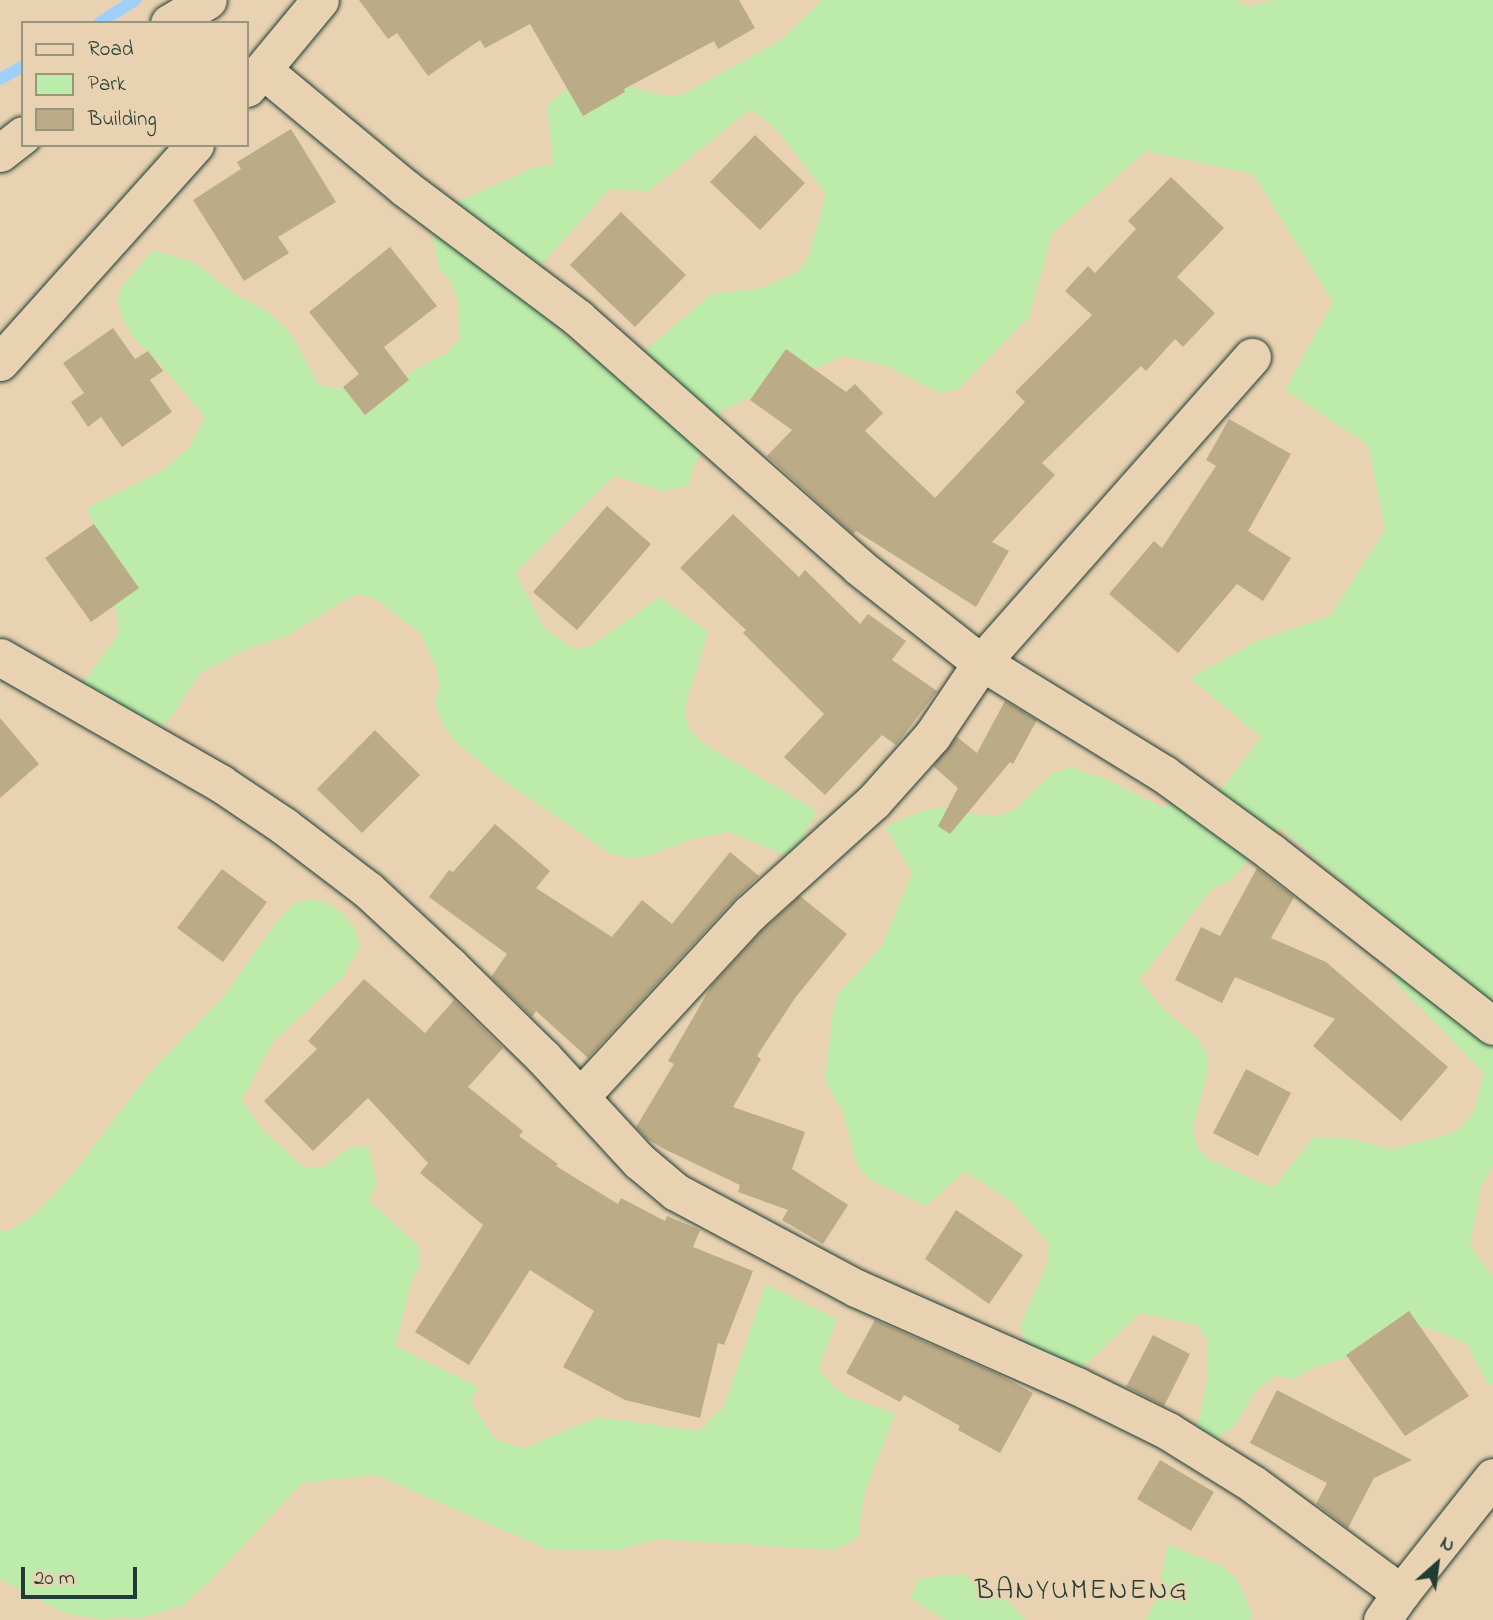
<!DOCTYPE html>
<style>
body{margin:0}
#map{position:relative;width:1493px;height:1620px;overflow:hidden;background:#e8d2b1;font-family:"Indie Flower",sans-serif}
div>[style]{position:absolute}
.green>*{inset:0;background:#bdebaa}
.stream>*{height:12px;margin:-6px;padding:0 6px;transform-origin:6px;border-radius:6px;background:#9ed0fb}
.building>*{inset:0;background:#bcab87}
.roads{filter:drop-shadow(0 0 2px #1f3d34) drop-shadow(0 0 2px #1f3d34)}
.street>*{height:37px;margin:-18.5px;padding:0 18.5px;transform-origin:18.5px;border-radius:18.5px;background:#e8d2b1}
span{translate:-50% -50%;white-space:nowrap;text-align:center;line-height:1.15;-webkit-text-stroke:5px #e8d2b1;paint-order:stroke}
.quarter-label{font-size:28px;color:#1f3d34;letter-spacing:2px}
.legend{position:absolute;left:21px;top:21px;width:228px;height:126px;box-sizing:border-box;background:#e8d2b1;border:2px solid #98967f;margin:0;padding:9px 12px;list-style:none;font-size:21px;color:#1f3d34}
.legend li{display:flex;align-items:center;gap:14px;height:35px}
.legend b{width:35px;border:2px solid #98967f}
.north{position:absolute;left:1402px;top:1529px;width:70px;height:70px;-webkit-text-stroke:5px #e8d2b1;paint-order:stroke;rotate:28deg;font-size:19px;font-weight:700;line-height:28px;text-align:center;color:#1f3d34}
.north::after{content:'';display:block;margin:auto;width:24px;height:32px;background:#1f3d34;clip-path:polygon(50% 0,100% 100%,50% 72%,0 100%)}
.scale{position:absolute;left:21px;top:1567px;width:116px;height:32px;box-sizing:border-box;border:4px solid #1f3d34;border-top:0;padding-left:9px;font-size:21px;line-height:24px;white-space:nowrap;color:#1f3d34;-webkit-text-stroke:5px #e8d2b1;paint-order:stroke}
</style>
<div id="map">
<div class="green">
<div style="clip-path:polygon(evenodd,822px 0,1236px 0,1248px 7px,1273px 0,1493px 0,1493px 1164px,1481px 1187px,1470px 1246px,1493px 1277px,1493px 1385px,1487px 1383px,1467px 1344px,1422px 1326px,1391px 1344px,1310px 1369px,1294px 1379px,1276px 1376px,1256px 1390px,1235px 1425px,1215px 1440px,1197px 1428px,1208px 1376px,1208px 1341px,1197px 1325px,1140px 1313px,1083px 1367px,1067px 1374px,1025px 1344px,1020px 1326px,1048px 1262px,1049px 1244px,1013px 1203px,965px 1171px,926px 1206px,869px 1179px,857px 1165px,843px 1112px,825px 1081px,833px 1012px,838px 994px,882px 946px,912px 873px,885px 827px,921px 811px,938px 808px,993px 817px,1014px 810px,1053px 773px,1070px 767px,1106px 779px,1162px 807px,1217px 795px,1261px 737px,1190px 678px,1259px 640px,1330px 616px,1385px 530px,1368px 445px,1285px 390px,1333px 302px,1253px 174px,1146px 151px,1052px 234px,1029px 317px,958px 389px,940px 393px,887px 366px,843px 356px,721px 411px,693px 468px,689px 485px,663px 491px,614px 476px,515px 573px,545px 629px,574px 649px,591px 646px,660px 597px,708px 632px,684px 711px,689px 728px,701px 742px,817px 811px,799px 845px,785px 855px,729px 832px,690px 840px,650px 855px,630px 858px,613px 855px,499px 778px,456px 742px,444px 727px,435px 704px,439px 687px,436px 667px,420px 633px,377px 600px,360px 594px,343px 601px,285px 637px,247px 649px,200px 673px,172px 716px,160px 728px,89px 699px,84px 682px,119px 633px,112px 575px,87px 508px,162px 471px,189px 448px,205px 417px,161px 365px,131px 335px,122px 317px,117px 299px,124px 284px,153px 250px,195px 263px,236px 295px,267px 311px,291px 334px,319px 385px,371px 393px,448px 352px,459px 339px,458px 300px,451px 283px,439px 268px,429px 215px,535px 167px,553px 165px,547px 105px,585px 74px,665px 96px,684px 94px,781px 40px,822px 0,751px 109px,778px 131px,826px 194px,808px 258px,797px 272px,762px 288px,711px 294px,625px 368px,607px 366px,589px 356px,546px 319px,534px 304px,536px 270px,610px 189px,648px 191px,751px 109px,822px 0,1280px 828px,1372px 906px,1395px 982px,1484px 1073px,1473px 1113px,1461px 1128px,1444px 1136px,1390px 1149px,1353px 1139px,1314px 1137px,1273px 1188px,1208px 1159px,1196px 1145px,1193px 1128px,1207px 1073px,1207px 1054px,1197px 1037px,1166px 1012px,1139px 980px,1212px 889px,1230px 880px,1280px 828px)"></div>
<div style="clip-path:polygon(310px 899px,327px 903px,342px 913px,354px 927px,360px 946px,343px 977px,274px 1041px,242px 1099px,261px 1128px,303px 1167px,322px 1168px,352px 1146px,369px 1148px,377px 1184px,369px 1200px,420px 1248px,420px 1265px,411px 1282px,395px 1346px,478px 1387px,471px 1403px,496px 1440px,524px 1448px,598px 1417px,699px 1431px,724px 1406px,766px 1284px,837px 1319px,821px 1361px,820px 1370px,832px 1386px,847px 1396px,895px 1414px,864px 1495px,858px 1538px,835px 1550px,658px 1539px,621px 1549px,547px 1549px,376px 1475px,302px 1483px,211px 1580px,182px 1606px,145px 1617px,101px 1619px,64px 1613px,0 1579px,0 1230px,4px 1232px,20px 1224px,36px 1213px,68px 1180px,152px 1070px,225px 995px,272px 928px,293px 904px)"></div>
<div style="clip-path:polygon(1168px 1544px,1222px 1566px,1236px 1578px,1251px 1610px,1252px 1620px,1146px 1620px,1157px 1598px)"></div>
<div style="clip-path:polygon(962px 1574px,1007px 1600px,1025px 1620px,945px 1620px,910px 1598px,919px 1578px)"></div>
</div>
<div class="stream">
<div style="left:99px;top:23px;width:43px;rotate:-32.6deg"></div>
<div style="left:0;top:79px;width:26px;rotate:-29deg"></div>
</div>
<div class="building">
<div style="clip-path:polygon(359px 0,739px 0,755px 28px,718px 49px,714px 41px,624px 89px,625px 92px,583px 116px,530px 24px,485px 48px,480px 40px,428px 76px,397px 33px,388px 39px)"></div>
<div style="clip-path:polygon(291px 129px,336px 202px,278px 237px,289px 253px,244px 281px,193px 200px,241px 169px,237px 162px)"></div>
<div style="clip-path:polygon(755px 135px,805px 183px,760px 230px,710px 182px)"></div>
<div style="clip-path:polygon(1171px 177px,1224px 228px,1177px 277px,1215px 313px,1183px 347px,1175px 339px,1146px 371px,1141px 366px,1042px 463px,1055px 475px,992px 542px,1009px 551px,976px 607px,856px 531px,853px 534px,767px 456px,792px 430px,750px 400px,786px 349px,846px 392px,855px 384px,883px 413px,865px 431px,935px 498px,1025px 402px,1015px 392px,1092px 315px,1065px 291px,1088px 266px,1095px 273px,1136px 229px,1128px 221px)"></div>
<div style="clip-path:polygon(621px 212px,686px 275px,635px 327px,570px 265px)"></div>
<div style="clip-path:polygon(390px 247px,437px 306px,384px 347px,409px 380px,365px 415px,343px 387px,359px 374px,309px 312px)"></div>
<div style="clip-path:polygon(113px 328px,135px 359px,148px 351px,163px 371px,150px 380px,172px 412px,122px 447px,101px 417px,88px 427px,71px 402px,84px 393px,63px 363px)"></div>
<div style="clip-path:polygon(1229px 419px,1291px 454px,1248px 531px,1291px 558px,1263px 601px,1237px 584px,1178px 653px,1109px 594px,1154px 541px,1162px 548px,1216px 466px,1206px 460px)"></div>
<div style="clip-path:polygon(607px 506px,651px 544px,577px 630px,533px 592px)"></div>
<div style="clip-path:polygon(733px 514px,799px 577px,805px 570px,860px 624px,868px 614px,906px 641px,892px 660px,937px 691px,896px 745px,882px 735px,825px 795px,784px 757px,824px 714px,743px 633px,746px 630px,680px 568px)"></div>
<div style="clip-path:polygon(94px 524px,139px 588px,91px 622px,45px 558px)"></div>
<div style="clip-path:polygon(1005px 701px,1037px 720px,1013px 764px,1010px 762px,950px 834px,938px 826px,958px 788px,933px 766px,957px 737px,977px 753px)"></div>
<div style="clip-path:polygon(0 718px,39px 764px,0 798px)"></div>
<div style="clip-path:polygon(375px 730px,420px 775px,362px 833px,317px 789px)"></div>
<div style="clip-path:polygon(495px 824px,550px 871px,536px 888px,612px 937px,642px 900px,672px 924px,730px 852px,759px 876px,735px 899px,588px 1058px,536px 1011px,532px 1017px,491px 977px,507px 954px,429px 897px,449px 870px,453px 872px)"></div>
<div style="clip-path:polygon(1257px 868px,1294px 897px,1271px 938px,1326px 962px,1448px 1067px,1401px 1121px,1313px 1046px,1335px 1019px,1235px 977px,1222px 1003px,1175px 980px,1201px 927px,1220px 936px)"></div>
<div style="clip-path:polygon(222px 869px,267px 902px,223px 962px,177px 928px)"></div>
<div style="clip-path:polygon(800px 896px,847px 934px,795px 998px,757px 1056px,761px 1059px,733px 1107px,805px 1132px,792px 1169px,848px 1205px,823px 1244px,782px 1220px,788px 1210px,738px 1192px,740px 1185px,666px 1150px,647px 1139px,636px 1127px,674px 1064px,668px 1061px,712px 985px,765px 928px)"></div>
<div style="clip-path:polygon(364px 979px,425px 1033px,454px 1000px,503px 1048px,468px 1087px,523px 1131px,519px 1136px,558px 1164px,556px 1166px,618px 1204px,621px 1198px,665px 1221px,667px 1216px,700px 1230px,693px 1247px,753px 1271px,724px 1345px,718px 1343px,700px 1418px,625px 1400px,563px 1367px,594px 1311px,530px 1270px,469px 1365px,415px 1332px,483px 1225px,420px 1173px,428px 1163px,368px 1098px,313px 1151px,264px 1101px,317px 1049px,308px 1041px)"></div>
<div style="clip-path:polygon(1246px 1069px,1291px 1093px,1258px 1156px,1213px 1133px)"></div>
<div style="clip-path:polygon(956px 1210px,1023px 1255px,989px 1304px,925px 1259px)"></div>
<div style="clip-path:polygon(1409px 1311px,1469px 1396px,1405px 1436px,1346px 1355px)"></div>
<div style="clip-path:polygon(875px 1320px,998px 1374px,1033px 1393px,1000px 1453px,958px 1430px,960px 1426px,904px 1395px,900px 1402px,846px 1373px)"></div>
<div style="clip-path:polygon(1153px 1335px,1190px 1354px,1164px 1406px,1126px 1387px)"></div>
<div style="clip-path:polygon(1277px 1390px,1412px 1460px,1374px 1478px,1348px 1528px,1316px 1504px,1327px 1483px,1250px 1443px)"></div>
<div style="clip-path:polygon(1160px 1460px,1214px 1492px,1191px 1531px,1137px 1499px)"></div>
</div>
<div class="roads">
<div class="street">
<div style="left:169px;top:23px;width:45px;rotate:-30.5deg"></div>
<div style="left:263px;top:70px;width:185px;rotate:39.7deg"></div>
<div style="left:405px;top:188px;width:216px;rotate:36.9deg"></div>
<div style="left:578px;top:318px;width:375px;rotate:41.5deg"></div>
<div style="left:859px;top:567px;width:144px;rotate:38.2deg"></div>
<div style="left:972px;top:656px;width:225px;rotate:31.6deg"></div>
<div style="left:1164px;top:774px;width:132px;rotate:36.1deg"></div>
<div style="left:1271px;top:852px;width:282px;rotate:38.1deg"></div>
<div style="left:247px;top:88px;width:114px;rotate:-50.3deg"></div>
<div style="left:0;top:153px;width:29px;rotate:-38deg"></div>
<div style="left:0;top:362px;width:292px;rotate:-48.1deg"></div>
<div style="left:0;top:657px;width:254px;rotate:29.8deg"></div>
<div style="left:220px;top:783px;width:77px;rotate:33.9deg"></div>
<div style="left:284px;top:826px;width:106px;rotate:37.3deg"></div>
<div style="left:368px;top:890px;width:112px;rotate:42.8deg"></div>
<div style="left:450px;top:966px;width:130px;rotate:44.4deg"></div>
<div style="left:543px;top:1057px;width:142px;rotate:47.3deg"></div>
<div style="left:639px;top:1161px;width:48px;rotate:40deg"></div>
<div style="left:676px;top:1192px;width:204px;rotate:28.1deg"></div>
<div style="left:856px;top:1288px;width:242px;rotate:23.9deg"></div>
<div style="left:1077px;top:1386px;width:102px;rotate:26.3deg"></div>
<div style="left:1168px;top:1431px;width:100px;rotate:31.9deg"></div>
<div style="left:1253px;top:1484px;width:184px;rotate:36.4deg"></div>
<div style="left:1401px;top:1593px;width:33px;rotate:125deg"></div>
<div style="left:581px;top:1096px;width:249px;rotate:-47.3deg"></div>
<div style="left:750px;top:913px;width:166px;rotate:-42.1deg"></div>
<div style="left:873px;top:802px;width:89px;rotate:-48.2deg"></div>
<div style="left:932px;top:736px;width:88px;rotate:-56.1deg"></div>
<div style="left:981px;top:663px;width:409px;rotate:-48.5deg"></div>
<div style="left:1401px;top:1593px;width:148px;rotate:-51.6deg"></div>
</div>
</div>
<div class="quarter-label">
<span style="left:1082px;top:1592px">BANYUMENENG</span>
</div>
<ul class="legend">
<li><b style="height:9px;background:#e8d2b1"></b>Road</li>
<li><b style="height:19px;background:#bdebaa"></b>Park</li>
<li><b style="height:19px;background:#bcab87"></b>Building</li>
</ul>
<div class="north">N</div>
<div class="scale">20 m</div>
</div>
